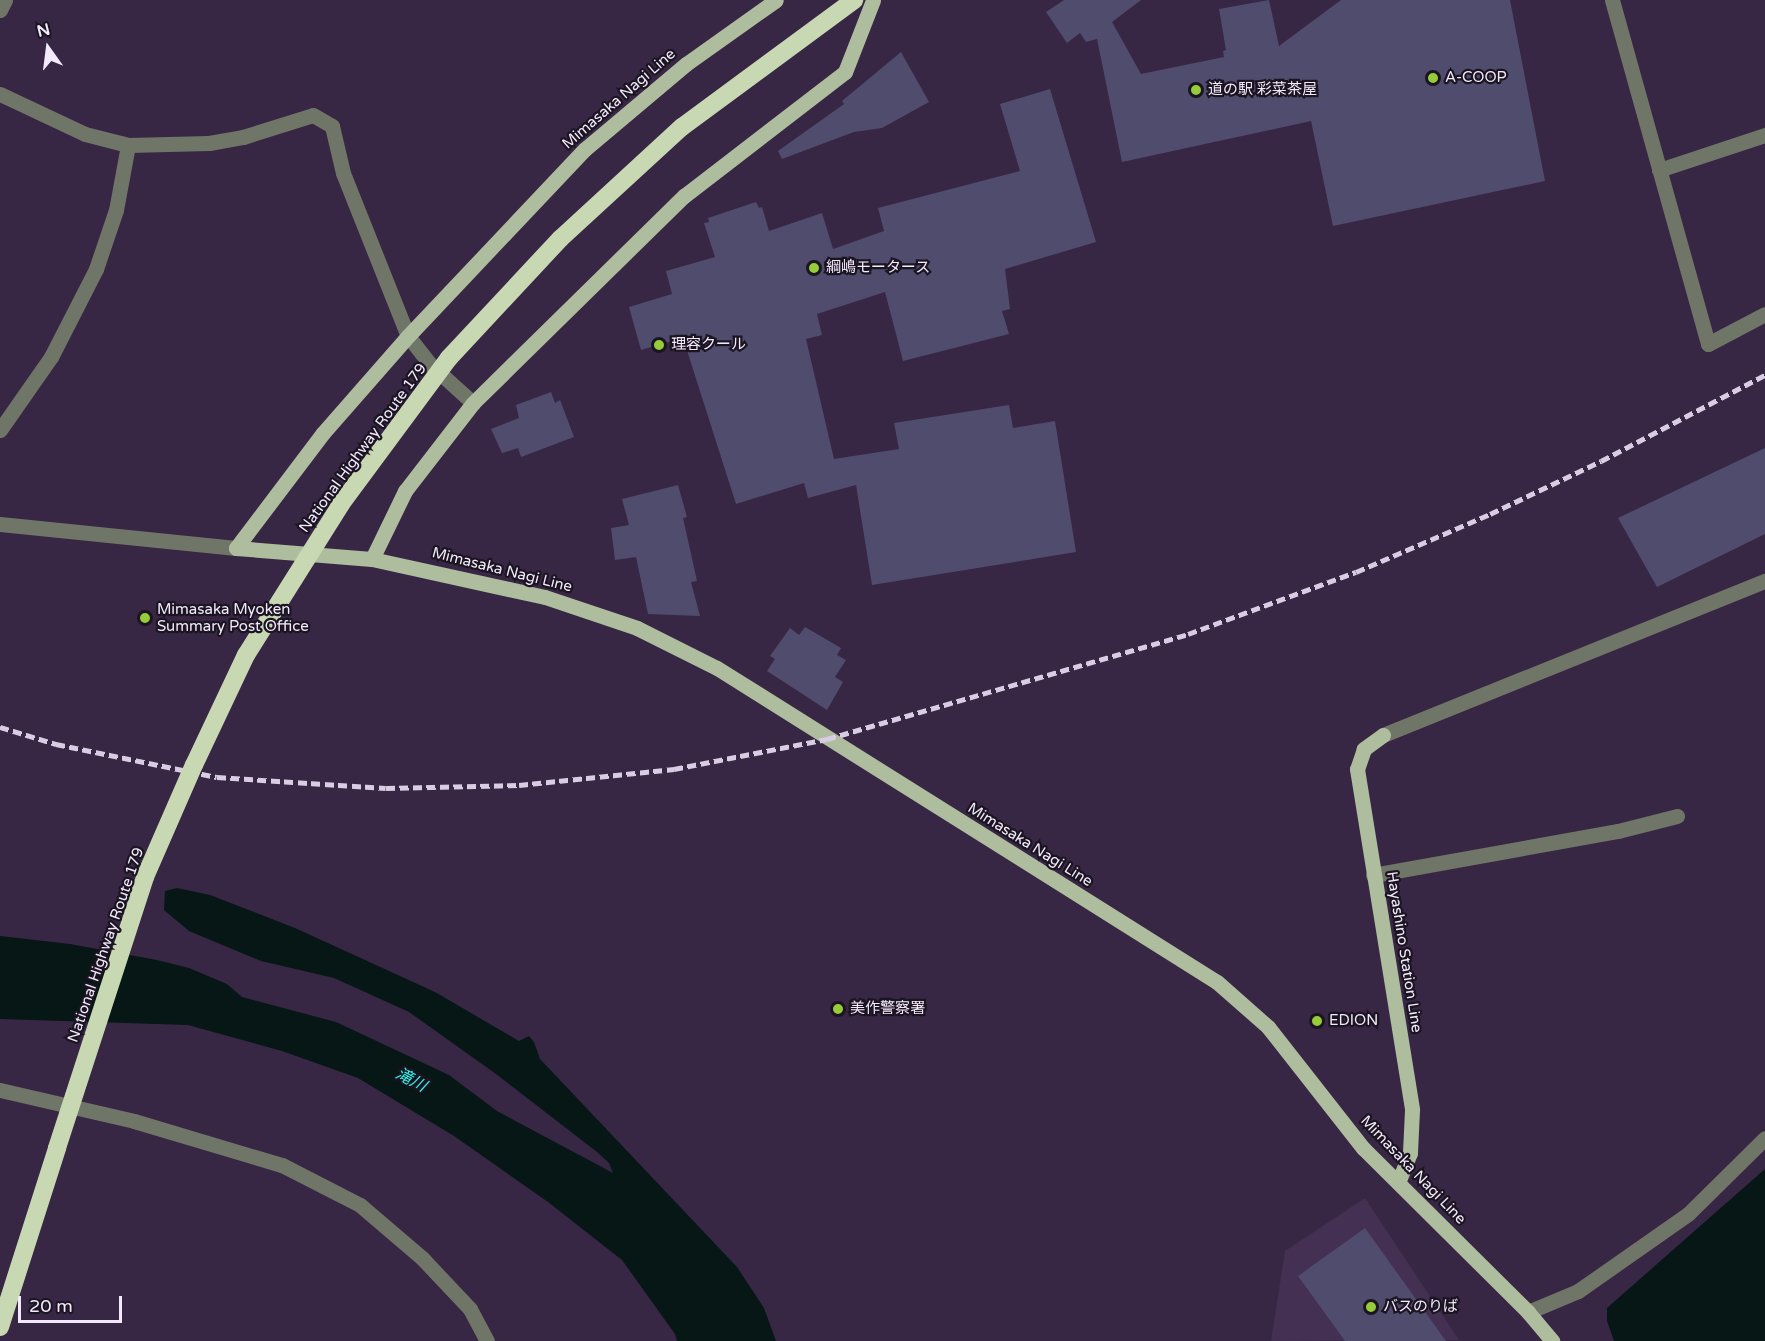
<!DOCTYPE html>
<meta charset="utf-8">
<style>
body{margin:0}
#map{position:relative;width:1765px;height:1341px;overflow:hidden;background:#372744;font-family:"Varela Round","Noto Sans JP",sans-serif}
div>[style]{position:absolute}
.built>*{inset:0;background:#433052}
.water>*{inset:0;background:#061715}
.building>*{inset:0;background:#4f4c6d}
.minor>*{height:15px;margin:-7.5px;padding:0 7.5px;transform-origin:7.5px;border-radius:7.5px;background:#6f7667}
.major>*{height:15px;margin:-7.5px;padding:0 7.5px;transform-origin:7.5px;border-radius:7.5px;background:#aebd9e}
.highway>*{height:18px;margin:-9px;padding:0 9px;transform-origin:9px;border-radius:9px;background:#c7d8b3}
.rail>*{height:4.5px;margin-top:-2.25px;transform-origin:0;background:repeating-linear-gradient(90deg,#d8cde2 0 9px,transparent 0 13.5px)}
.highway-bridge>*{height:18px;margin:-9px;padding:0 9px;transform-origin:9px;border-radius:9px;background:#c7d8b3}
.dots>*{width:16px;height:16px;translate:-50% -50%;box-sizing:border-box;border:3px solid #1b1421;border-radius:50%}
span{translate:-50% -50%;white-space:nowrap;text-align:center;line-height:1.15;-webkit-text-stroke:4.5px #1b1421;paint-order:stroke}
.poi-label{font-size:15px;color:#f3e9fc}
.left{translate:0 -50%;text-align:left}
.street-label{font-size:15px;color:#f3e9fc}
.water-label{font-size:16px;color:#2efaee;font-style:italic}
.north{position:absolute;left:18px;top:18px;width:60px;height:60px;-webkit-text-stroke:4px #1b1421;paint-order:stroke;rotate:346deg;font-size:16px;font-weight:700;line-height:24px;text-align:center;color:#f3e9fc}
.north::after{content:'';display:block;margin:auto;width:21px;height:27px;background:#f3e9fc;clip-path:polygon(50% 0,100% 100%,50% 72%,0 100%)}
.scale{position:absolute;left:18px;top:1296px;width:104px;height:27px;box-sizing:border-box;border:3px solid #f3e9fc;border-top:0;padding-left:8px;font-size:18px;line-height:21px;white-space:nowrap;color:#f3e9fc;-webkit-text-stroke:4px #1b1421;paint-order:stroke}
</style>
<div id="map">
<div class="built">
<div style="clip-path:polygon(1365px 1198px,1459px 1340px,1271px 1341px,1285px 1251px)"></div>
</div>
<div class="water">
<div style="clip-path:polygon(177px 888px,210px 895px,295px 928px,435px 992px,519px 1041px,529px 1036px,534px 1042px,540px 1059px,737px 1267px,764px 1308px,776px 1341px,677px 1341px,675px 1334px,622px 1260px,548px 1202px,454px 1136px,358px 1078px,282px 1051px,188px 1025px,0 1019px,0 936px,70px 944px,157px 960px,189px 968px,227px 984px,242px 997px,336px 1022px,449px 1075px,497px 1111px,613px 1173px,609px 1163px,597px 1152px,496px 1074px,409px 1012px,334px 978px,261px 961px,189px 931px,164px 910px,165px 891px)"></div>
<div style="clip-path:polygon(1765px 1169px,1765px 1341px,1614px 1341px,1607px 1321px,1607px 1308px)"></div>
</div>
<div class="building">
<div style="clip-path:polygon(1064px 0,1141px 0,1112px 22px,1141px 74px,1224px 57px,1223px 51px,1226px 50px,1219px 9px,1269px 0,1279px 46px,1341px 0,1510px 0,1545px 181px,1333px 226px,1311px 121px,1122px 162px,1097px 39px,1086px 42px,1080px 33px,1067px 43px,1046px 12px)"></div>
<div style="clip-path:polygon(901px 52px,929px 102px,882px 128px,854px 132px,782px 159px,778px 151px,844px 104px,842px 101px)"></div>
<div style="clip-path:polygon(1050px 89px,1096px 242px,1005px 269px,1010px 309px,1002px 311px,1009px 334px,903px 361px,885px 292px,817px 314px,822px 335px,806px 339px,834px 459px,899px 449px,894px 423px,1009px 405px,1013px 428px,1055px 421px,1076px 552px,872px 585px,856px 485px,808px 498px,804px 483px,736px 504px,683px 338px,641px 350px,629px 307px,672px 294px,666px 271px,715px 257px,704px 223px,709px 222px,708px 218px,756px 202px,759px 208px,762px 207px,769px 231px,822px 213px,833px 249px,884px 231px,878px 208px,1020px 171px,1000px 104px)"></div>
<div style="clip-path:polygon(551px 392px,555px 403px,560px 400px,574px 437px,521px 457px,518px 448px,502px 453px,491px 429px,519px 418px,516px 405px)"></div>
<div style="clip-path:polygon(1765px 448px,1765px 534px,1657px 587px,1618px 518px)"></div>
<div style="clip-path:polygon(678px 485px,687px 517px,683px 518px,697px 581px,691px 582px,700px 616px,648px 614px,636px 557px,615px 560px,611px 528px,629px 525px,622px 499px)"></div>
<div style="clip-path:polygon(805px 627px,841px 648px,837px 655px,846px 660px,835px 677px,843px 682px,827px 710px,767px 671px,775px 659px,770px 656px,790px 628px,799px 635px)"></div>
<div style="clip-path:polygon(1365px 1228px,1446px 1341px,1345px 1341px,1298px 1276px)"></div>
</div>
<div class="minor">
<div style="left:1612px;top:0;width:357px;rotate:74.4deg"></div>
<div style="left:1708px;top:344px;width:64px;rotate:-27.8deg"></div>
<div style="left:0;top:10px;width:11px;rotate:-63deg"></div>
<div style="left:0;top:94px;width:94px;rotate:25.2deg"></div>
<div style="left:85px;top:134px;width:44px;rotate:14.3deg"></div>
<div style="left:128px;top:145px;width:81px;rotate:-1.4deg"></div>
<div style="left:209px;top:143px;width:35px;rotate:-10deg"></div>
<div style="left:243px;top:137px;width:73px;rotate:-17.4deg"></div>
<div style="left:313px;top:115px;width:22px;rotate:30deg"></div>
<div style="left:332px;top:126px;width:48px;rotate:76.8deg"></div>
<div style="left:343px;top:173px;width:175px;rotate:68.3deg"></div>
<div style="left:408px;top:336px;width:37px;rotate:52deg"></div>
<div style="left:431px;top:365px;width:57px;rotate:42.1deg"></div>
<div style="left:1659px;top:170px;width:112px;rotate:-18.3deg"></div>
<div style="left:0;top:430px;width:89px;rotate:-55.1deg"></div>
<div style="left:51px;top:357px;width:99px;rotate:-62.9deg"></div>
<div style="left:96px;top:269px;width:62px;rotate:-71.3deg"></div>
<div style="left:116px;top:210px;width:66px;rotate:-79.5deg"></div>
<div style="left:0;top:524px;width:237px;rotate:5.8deg"></div>
<div style="left:1383px;top:735px;width:412px;rotate:-22deg"></div>
<div style="left:1373px;top:875px;width:249px;rotate:-10.2deg"></div>
<div style="left:1618px;top:831px;width:61px;rotate:-14.3deg"></div>
<div style="left:0;top:1090px;width:138px;rotate:13deg"></div>
<div style="left:134px;top:1121px;width:154px;rotate:16.6deg"></div>
<div style="left:282px;top:1165px;width:88px;rotate:27.1deg"></div>
<div style="left:360px;top:1205px;width:82px;rotate:40.5deg"></div>
<div style="left:422px;top:1258px;width:70px;rotate:46.7deg"></div>
<div style="left:470px;top:1309px;width:36px;rotate:62deg"></div>
<div style="left:1528px;top:1312px;width:54px;rotate:-22.8deg"></div>
<div style="left:1578px;top:1291px;width:134px;rotate:-35deg"></div>
<div style="left:1688px;top:1214px;width:108px;rotate:-44.6deg"></div>
</div>
<div class="major">
<div style="left:236px;top:548px;width:136px;rotate:4.6deg"></div>
<div style="left:372px;top:559px;width:177px;rotate:12.4deg"></div>
<div style="left:545px;top:597px;width:97px;rotate:18.6deg"></div>
<div style="left:637px;top:628px;width:89px;rotate:26.6deg"></div>
<div style="left:717px;top:668px;width:590px;rotate:32.13deg"></div>
<div style="left:1217px;top:982px;width:68px;rotate:41.4deg"></div>
<div style="left:1268px;top:1027px;width:154px;rotate:51.9deg"></div>
<div style="left:1363px;top:1148px;width:233px;rotate:44.8deg"></div>
<div style="left:1528px;top:1312px;width:38px;rotate:50deg"></div>
<div style="left:236px;top:548px;width:144px;rotate:-52.9deg"></div>
<div style="left:323px;top:433px;width:129px;rotate:-48.8deg"></div>
<div style="left:408px;top:336px;width:257px;rotate:-46.6deg"></div>
<div style="left:585px;top:149px;width:132px;rotate:-40.1deg"></div>
<div style="left:686px;top:64px;width:110px;rotate:-35.4deg"></div>
<div style="left:372px;top:559px;width:76px;rotate:-64.1deg"></div>
<div style="left:405px;top:491px;width:111px;rotate:-52.3deg"></div>
<div style="left:473px;top:403px;width:296px;rotate:-44.5deg"></div>
<div style="left:684px;top:196px;width:203px;rotate:-37.6deg"></div>
<div style="left:845px;top:72px;width:77px;rotate:-68.7deg"></div>
<div style="left:1383px;top:735px;width:24px;rotate:144deg"></div>
<div style="left:1364px;top:749px;width:21px;rotate:109deg"></div>
<div style="left:1357px;top:769px;width:345px;rotate:80.8deg"></div>
<div style="left:1412px;top:1110px;width:43px;rotate:92.7deg"></div>
<div style="left:1410px;top:1153px;width:31px;rotate:112deg"></div>
</div>
<div class="highway">
<div style="left:449px;top:358px;width:163px;rotate:-47deg"></div>
<div style="left:560px;top:239px;width:166px;rotate:-42.6deg"></div>
<div style="left:682px;top:127px;width:214px;rotate:-36.4deg"></div>
<div style="left:0;top:1327px;width:188px;rotate:-72.3deg"></div>
</div>
<div class="rail">
<div style="left:0;top:727px;width:59px;rotate:16.9deg"></div>
<div style="left:56px;top:744px;width:164px;rotate:11.6deg"></div>
<div style="left:217px;top:777px;width:169px;rotate:3.7deg"></div>
<div style="left:386px;top:788px;width:133px;rotate:-1.3deg"></div>
<div style="left:519px;top:785px;width:156px;rotate:-5.9deg"></div>
<div style="left:674px;top:769px;width:156px;rotate:-11.1deg"></div>
<div style="left:827px;top:739px;width:376px;rotate:-16.2deg"></div>
<div style="left:1188px;top:634px;width:179px;rotate:-20.3deg"></div>
<div style="left:1356px;top:572px;width:146px;rotate:-23.4deg"></div>
<div style="left:1490px;top:514px;width:123px;rotate:-25.5deg"></div>
<div style="left:1601px;top:461px;width:185px;rotate:-27.7deg"></div>
</div>
<div class="highway-bridge">
<div style="left:57px;top:1148px;width:285px;rotate:-72deg"></div>
<div style="left:145px;top:877px;width:122px;rotate:-66.4deg"></div>
<div style="left:194px;top:765px;width:122px;rotate:-64.7deg"></div>
<div style="left:246px;top:655px;width:178px;rotate:-57.8deg"></div>
<div style="left:341px;top:504px;width:182px;rotate:-53.5deg"></div>
</div>
<div class="dots">
<div style="left:1433px;top:78px;background:#96cc3a"></div>
<div style="left:1196px;top:90px;background:#96cc3a"></div>
<div style="left:814px;top:268px;background:#96cc3a"></div>
<div style="left:659px;top:345px;background:#96cc3a"></div>
<div style="left:145px;top:618px;background:#96cc3a"></div>
<div style="left:838px;top:1009px;background:#96cc3a"></div>
<div style="left:1317px;top:1021px;background:#96cc3a"></div>
<div style="left:1371px;top:1307px;background:#96cc3a"></div>
</div>
<div class="poi-label">
<span class="left" style="left:1445px;top:78px">A-COOP</span>
<span class="left" style="left:1208px;top:90px">道の駅 彩菜茶屋</span>
<span class="left" style="left:826px;top:268px">綱嶋モータース</span>
<span class="left" style="left:671px;top:345px">理容クール</span>
<span class="left" style="left:157px;top:618px">Mimasaka Myoken<br>Summary Post Office</span>
<span class="left" style="left:850px;top:1009px">美作警察署</span>
<span class="left" style="left:1329px;top:1021px">EDION</span>
<span class="left" style="left:1383px;top:1307px">バスのりば</span>
</div>
<div class="street-label">
<span style="left:619px;top:99px;rotate:-41deg">Mimasaka Nagi Line</span>
<span style="left:363px;top:448px;rotate:-54deg">National Highway Route 179</span>
<span style="left:502px;top:570px;rotate:14deg">Mimasaka Nagi Line</span>
<span style="left:1030px;top:845px;rotate:32deg">Mimasaka Nagi Line</span>
<span style="left:106px;top:945px;rotate:-71deg">National Highway Route 179</span>
<span style="left:1404px;top:952px;rotate:81deg">Hayashino Station Line</span>
<span style="left:1413px;top:1170px;rotate:46deg">Mimasaka Nagi Line</span>
</div>
<div class="water-label">
<span style="left:411px;top:1080px;rotate:28deg">滝川</span>
</div>
<div class="north">N</div>
<div class="scale">20 m</div>
</div>
